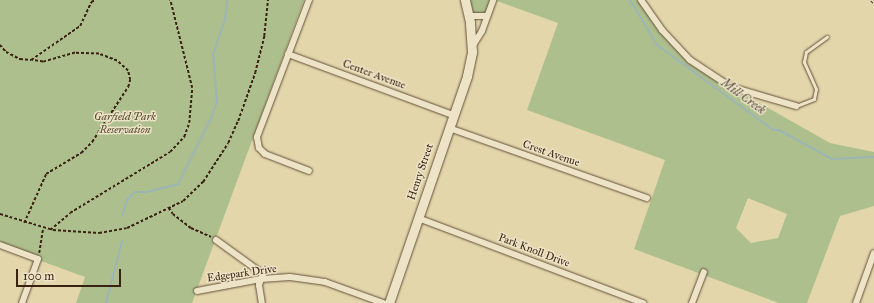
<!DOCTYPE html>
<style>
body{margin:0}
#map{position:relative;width:874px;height:303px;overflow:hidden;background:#e3d6ab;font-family:"IM FELL Great Primer",serif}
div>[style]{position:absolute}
.green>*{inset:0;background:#aebf8e}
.stream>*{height:2px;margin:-1px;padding:0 1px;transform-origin:1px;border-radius:1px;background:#9cb6b6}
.path>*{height:1.5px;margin-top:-0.75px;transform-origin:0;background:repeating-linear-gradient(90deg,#392211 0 3px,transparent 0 5px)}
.roads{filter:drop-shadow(0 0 1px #644f38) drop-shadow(0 0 1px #644f38)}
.lane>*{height:3px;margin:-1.5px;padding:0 1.5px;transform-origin:1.5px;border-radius:1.5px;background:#ede4c8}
.street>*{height:6px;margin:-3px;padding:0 3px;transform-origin:3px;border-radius:3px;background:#ede4c8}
.secondary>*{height:9px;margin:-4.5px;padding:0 4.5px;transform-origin:4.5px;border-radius:4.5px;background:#ede4c8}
.rail>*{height:3.5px;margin-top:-1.75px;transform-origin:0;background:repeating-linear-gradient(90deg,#ede4c8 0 6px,#392211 0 12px);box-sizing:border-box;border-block:1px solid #392211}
span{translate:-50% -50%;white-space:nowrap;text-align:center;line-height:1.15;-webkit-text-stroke:3px #ede4c8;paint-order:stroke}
.street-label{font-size:11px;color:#392211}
.park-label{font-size:11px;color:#564930;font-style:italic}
.water-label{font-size:12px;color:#52473a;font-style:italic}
.scale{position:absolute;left:16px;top:269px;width:105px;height:18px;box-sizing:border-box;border:2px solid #392211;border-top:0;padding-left:5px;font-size:12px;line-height:14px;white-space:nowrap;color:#392211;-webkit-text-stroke:3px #ede4c8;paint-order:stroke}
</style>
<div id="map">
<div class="green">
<div style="clip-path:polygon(0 0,304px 0,192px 303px,76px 303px,85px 277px,0 246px)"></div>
<div style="clip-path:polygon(465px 0,493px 0,487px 16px,469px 16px)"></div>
<div style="clip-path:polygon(evenodd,494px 0,641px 0,690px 60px,731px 87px,830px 143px,874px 152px,874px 206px,840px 216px,807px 303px,779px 303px,634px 249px,665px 160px,527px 110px,558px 23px,494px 0,748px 198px,787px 214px,778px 238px,751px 243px,736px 228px,748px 198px)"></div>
</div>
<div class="stream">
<div style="left:630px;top:0;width:52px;rotate:59deg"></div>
<div style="left:657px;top:45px;width:144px;rotate:36.2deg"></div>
<div style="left:773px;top:130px;width:6px"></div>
<div style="left:779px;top:130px;width:60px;rotate:28.7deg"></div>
<div style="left:832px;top:159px;width:42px;rotate:-2.7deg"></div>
<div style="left:122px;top:216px;width:17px;rotate:-73deg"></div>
<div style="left:127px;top:200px;width:11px;rotate:-45deg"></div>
<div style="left:135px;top:192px;width:12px"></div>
<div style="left:147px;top:192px;width:32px;rotate:-14deg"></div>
<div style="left:178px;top:184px;width:74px;rotate:-63.4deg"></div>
<div style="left:211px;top:118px;width:17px;rotate:-69deg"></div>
<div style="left:217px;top:102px;width:48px;rotate:-94.8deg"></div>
<div style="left:213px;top:54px;width:36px;rotate:-71deg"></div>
<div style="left:225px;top:20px;width:20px;rotate:-84deg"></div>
<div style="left:106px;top:303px;width:64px;rotate:-75.5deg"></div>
</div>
<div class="path">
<div style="left:0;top:45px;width:9px;rotate:49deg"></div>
<div style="left:6px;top:52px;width:16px;rotate:27deg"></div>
<div style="left:20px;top:59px;width:11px;rotate:5deg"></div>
<div style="left:169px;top:208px;width:7px;rotate:56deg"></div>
<div style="left:173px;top:214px;width:23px;rotate:38deg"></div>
<div style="left:191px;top:228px;width:22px;rotate:24deg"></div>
<div style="left:0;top:214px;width:55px;rotate:16.8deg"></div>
<div style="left:53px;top:230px;width:46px;rotate:3.7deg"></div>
<div style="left:99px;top:233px;width:28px;rotate:-10deg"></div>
<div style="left:127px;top:228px;width:62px;rotate:-25.7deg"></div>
<div style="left:183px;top:201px;width:28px;rotate:-44deg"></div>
<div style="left:203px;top:182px;width:46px;rotate:-57.3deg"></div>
<div style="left:228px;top:143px;width:24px;rotate:-66deg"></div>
<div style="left:238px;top:121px;width:51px;rotate:-70.5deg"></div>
<div style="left:255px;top:73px;width:38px;rotate:-76deg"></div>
<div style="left:264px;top:36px;width:36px;rotate:-84deg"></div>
<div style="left:24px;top:223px;width:54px;rotate:-65.8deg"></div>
<div style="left:46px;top:174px;width:41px;rotate:-31deg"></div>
<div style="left:81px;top:153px;width:16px;rotate:-45deg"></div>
<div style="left:92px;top:142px;width:66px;rotate:-56.8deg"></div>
<div style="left:128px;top:87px;width:7px;rotate:-74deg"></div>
<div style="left:130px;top:80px;width:9px;rotate:-103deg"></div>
<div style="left:128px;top:71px;width:15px;rotate:-138deg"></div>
<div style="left:117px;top:61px;width:19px;rotate:-159deg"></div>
<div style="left:99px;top:54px;width:24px;rotate:-178deg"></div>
<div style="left:75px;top:53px;width:33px;rotate:164deg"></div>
<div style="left:43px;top:62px;width:12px;rotate:-171deg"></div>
<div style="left:31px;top:60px;width:60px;rotate:-34.8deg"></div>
<div style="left:80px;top:26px;width:26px;rotate:-65deg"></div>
<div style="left:91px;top:2px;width:5px;rotate:-22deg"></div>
<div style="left:50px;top:230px;width:26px;rotate:-40deg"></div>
<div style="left:70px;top:213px;width:117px;rotate:-31.4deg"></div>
<div style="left:170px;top:152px;width:21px;rotate:-47deg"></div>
<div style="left:184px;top:137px;width:15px;rotate:-70deg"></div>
<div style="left:189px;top:123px;width:35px;rotate:-85deg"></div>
<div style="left:192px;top:88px;width:91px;rotate:-104deg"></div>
<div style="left:39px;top:253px;width:25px;rotate:-81deg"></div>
</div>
<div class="roads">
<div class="lane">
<div style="left:796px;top:106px;width:19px;rotate:-21deg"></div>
<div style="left:814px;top:99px;width:10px;rotate:-79deg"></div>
<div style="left:816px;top:89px;width:30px;rotate:-114deg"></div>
<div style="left:804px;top:62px;width:10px;rotate:-79deg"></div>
<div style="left:806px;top:52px;width:26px;rotate:-36deg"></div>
</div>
<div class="street">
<div style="left:309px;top:0;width:147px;rotate:110.8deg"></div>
<div style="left:257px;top:137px;width:11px;rotate:80deg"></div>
<div style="left:259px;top:148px;width:8px;rotate:45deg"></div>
<div style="left:265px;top:154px;width:47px;rotate:21.1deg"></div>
<div style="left:641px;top:0;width:37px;rotate:55deg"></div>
<div style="left:662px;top:30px;width:41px;rotate:47deg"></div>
<div style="left:690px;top:60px;width:49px;rotate:33.4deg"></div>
<div style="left:731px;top:87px;width:68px;rotate:16.3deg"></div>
<div style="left:469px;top:16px;width:18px"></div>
<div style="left:472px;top:47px;width:19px;rotate:-58deg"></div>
<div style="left:482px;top:31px;width:33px;rotate:-70deg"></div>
<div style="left:288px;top:54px;width:176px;rotate:20.3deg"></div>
<div style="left:449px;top:128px;width:210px;rotate:19.5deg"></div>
<div style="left:418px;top:218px;width:241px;rotate:20.7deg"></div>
<div style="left:216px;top:240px;width:58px;rotate:35.9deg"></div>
<div style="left:263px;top:274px;width:12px;rotate:110deg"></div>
<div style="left:259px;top:285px;width:18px;rotate:81deg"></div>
<div style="left:0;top:245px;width:40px;rotate:20.2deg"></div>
<div style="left:38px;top:259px;width:47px;rotate:110deg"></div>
<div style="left:197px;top:291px;width:65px;rotate:-10.6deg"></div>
<div style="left:261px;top:279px;width:29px;rotate:-4deg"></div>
<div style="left:290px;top:277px;width:35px;rotate:8deg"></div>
<div style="left:325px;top:282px;width:62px;rotate:19.9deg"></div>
<div style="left:692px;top:303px;width:33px;rotate:-69deg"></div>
<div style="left:856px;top:303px;width:53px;rotate:-70.2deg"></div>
</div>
<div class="secondary">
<div style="left:389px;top:303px;width:240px;rotate:-71deg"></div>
<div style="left:467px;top:76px;width:25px;rotate:-78deg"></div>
<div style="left:472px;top:52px;width:30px;rotate:-94deg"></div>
<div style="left:470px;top:22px;width:23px;rotate:-103deg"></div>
</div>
</div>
<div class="rail">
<div style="left:872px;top:0;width:3px;rotate:45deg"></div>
</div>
<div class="street-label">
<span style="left:374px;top:75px;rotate:20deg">Center Avenue</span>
<span style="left:551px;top:154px;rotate:19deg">Crest Avenue</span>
<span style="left:421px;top:172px;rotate:-71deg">Henry Street</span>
<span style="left:534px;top:251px;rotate:21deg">Park Knoll Drive</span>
<span style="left:242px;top:274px;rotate:-8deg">Edgepark Drive</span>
</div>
<div class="park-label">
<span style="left:125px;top:124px">Garfield Park<br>Reservation</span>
</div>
<div class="water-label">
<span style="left:743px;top:97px;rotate:36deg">Mill Creek</span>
</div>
<div class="scale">100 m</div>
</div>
